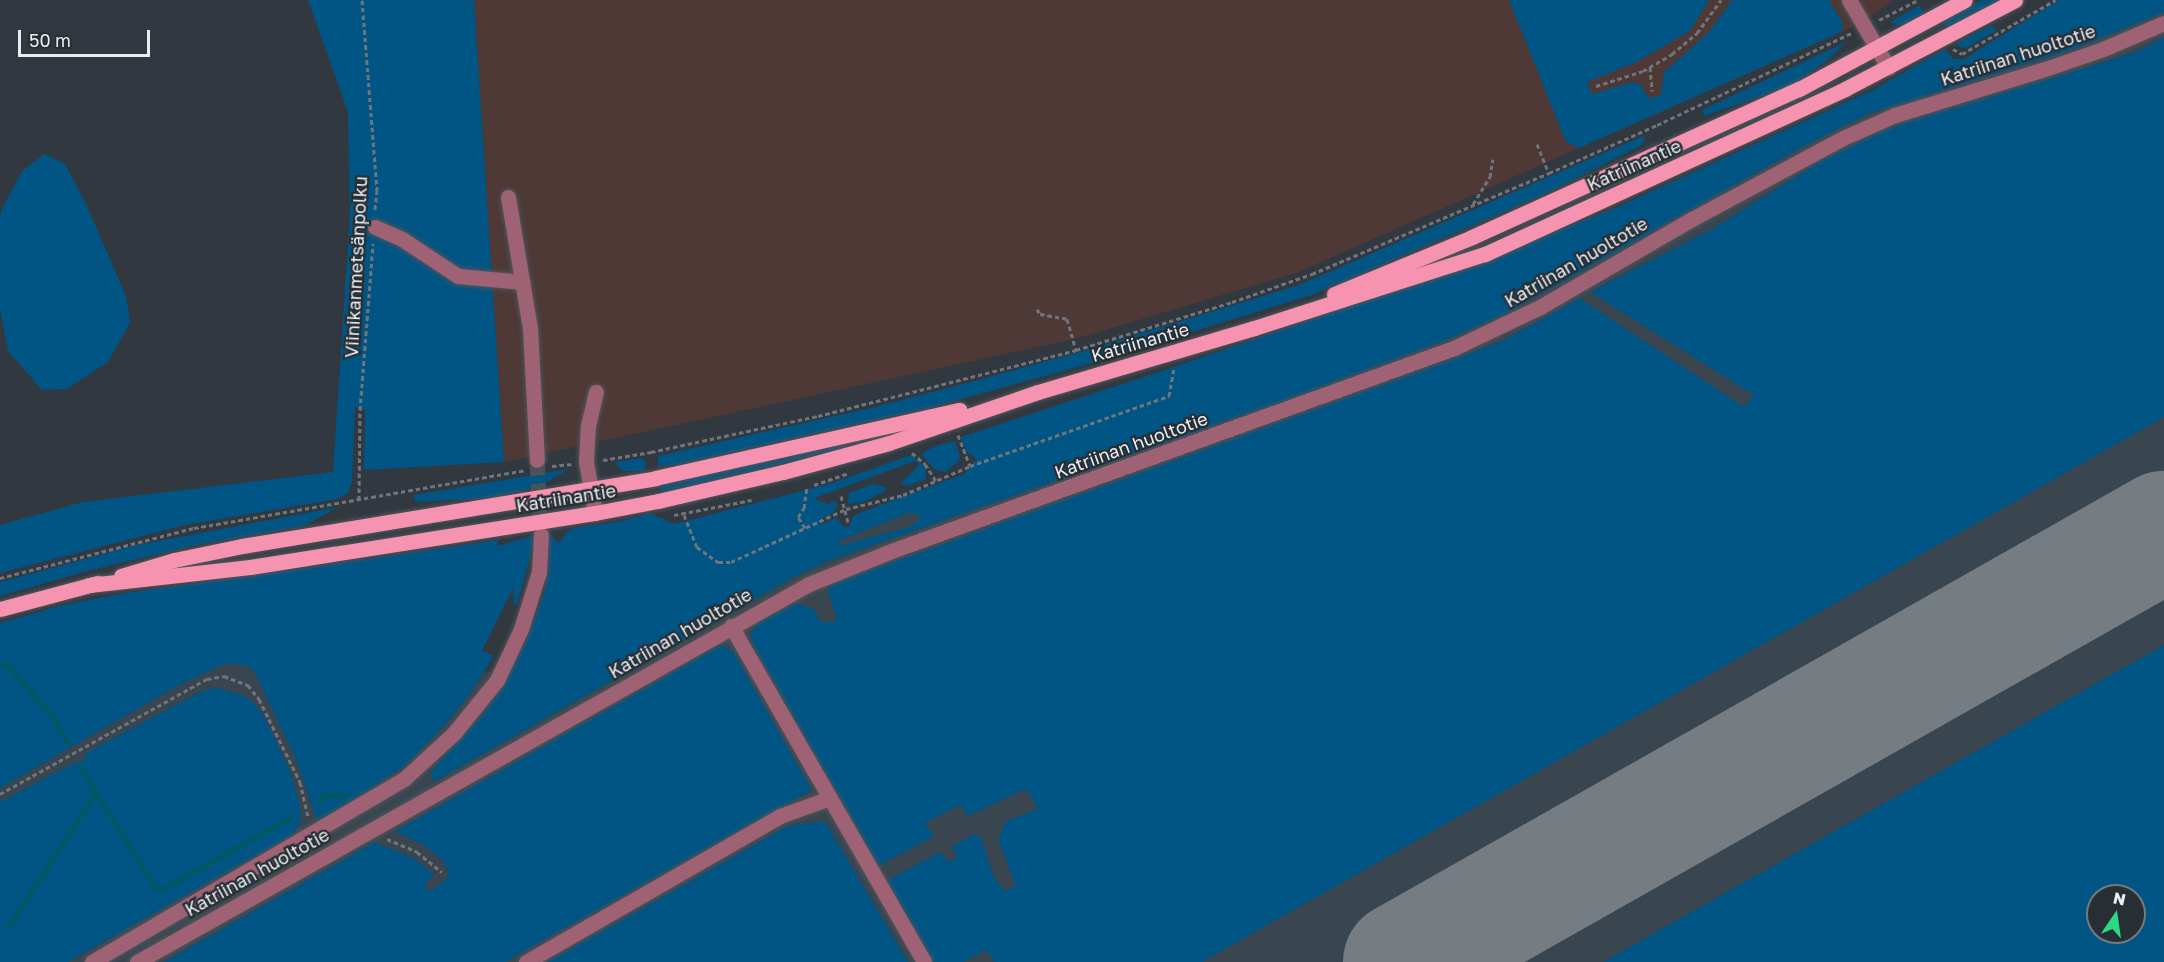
<!DOCTYPE html>
<meta charset="utf-8">
<style>
body{margin:0}
#map{position:relative;width:2164px;height:962px;overflow:hidden;background:#31383f;font-family:"Golos Text",sans-serif}
div>[style]{position:absolute}
.built>*{inset:0;background:#394650}
.industrial>*{inset:0;background:#4e3936}
.green>*{inset:0;background:#015584}
.stream>*{height:5px;margin:-2.5px;padding:0 2.5px;transform-origin:2.5px;border-radius:2.5px;background:#005862}
.runway>*{height:120px;margin:-60px;padding:0 60px;transform-origin:60px;border-radius:60px;background:#767d82}
.minor-tunnel>*{height:15px;margin-top:-7.5px;transform-origin:0;background:repeating-linear-gradient(90deg,#4c535a 0 15px,transparent 0 23px)}
.path>*{height:3px;margin-top:-1.5px;transform-origin:0;background:repeating-linear-gradient(90deg,#6f757b 0 4.5px,transparent 0 7.5px)}
.roads{filter:drop-shadow(0 0 2px #4e555b) drop-shadow(0 0 2px #4e555b)}
.minor>*{height:15px;margin:-7.5px;padding:0 7.5px;transform-origin:7.5px;border-radius:7.5px;background:#9f6274}
.major>*{height:15px;margin:-7.5px;padding:0 7.5px;transform-origin:7.5px;border-radius:7.5px;background:#f693b1}
span{translate:-50% -50%;white-space:nowrap;text-align:center;line-height:1.15;-webkit-text-stroke:4.5px #272e34;paint-order:stroke}
.street-label{font-size:18px;color:#e8edf1}
.north{position:absolute;left:2086px;top:884px;width:60px;height:60px;box-sizing:border-box;background:#272e34;border:2px solid #747a80;border-radius:50%;rotate:13deg;font-size:16px;font-weight:700;line-height:24px;text-align:center;color:#e8edf1}
.north::after{content:'';display:block;margin:auto;width:21px;height:27px;background:#2bd884;clip-path:polygon(50% 0,100% 100%,50% 72%,0 100%)}
.scale{position:absolute;left:18px;top:30px;width:132px;height:27px;box-sizing:border-box;border:3px solid #e8edf1;border-top:0;padding-left:8px;font-size:18px;line-height:21px;white-space:nowrap;color:#e8edf1;-webkit-text-stroke:4px #272e34;paint-order:stroke}
</style>
<div id="map">
<div class="built">
<div style="clip-path:polygon(evenodd,2164px 0,2164px 962px,0 962px,0 771px,245px 637px,562px 682px,905px 504px,1910px 90px,2164px 0,2098px 896px,2134px 896px,2134px 932px,2098px 932px,2098px 896px)"></div>
</div>
<div class="industrial">
<div style="clip-path:polygon(474px 0,1893px 0,1862px 23px,1296px 273px,1075px 339px,504px 462px)"></div>
</div>
<div class="green">
<div style="clip-path:polygon(308px 0,474px 0,504px 462px,364px 470px,365px 410px,355px 407px,352px 481px,348px 493px,337px 499px,185px 525px,0 573px,0 525px,83px 502px,333px 472px,350px 215px,348px 112px)"></div>
<div style="clip-path:polygon(1509px 0,1709px 0,1690px 31px,1635px 63px,1587px 82px,1592px 94px,1632px 82px,1640px 84px,1649px 98px,1661px 95px,1664px 72px,1709px 32px,1732px 0,1829px 0,1843px 24px,1841px 32px,1579px 148px,1566px 142px)"></div>
<div style="clip-path:polygon(1982px 0,2001px 0,1948px 31px,1943px 22px)"></div>
<div style="clip-path:polygon(evenodd,2059px 0,2164px 0,2164px 13px,2074px 49px,1868px 114px,1801px 148px,1505px 314px,1452px 338px,1292px 398px,828px 561px,794px 577px,434px 782px,430px 772px,488px 708px,525px 643px,543px 596px,548px 572px,549px 534px,559px 543px,569px 530px,578px 527px,618px 522px,650px 513px,674px 524px,690px 520px,829px 484px,911px 455px,926px 468px,926px 479px,908px 486px,900px 484px,917px 467px,918px 463px,915px 461px,817px 497px,816px 500px,825px 502px,825px 505px,834px 501px,838px 504px,833px 513px,821px 519px,819px 525px,836px 518px,844px 527px,849px 527px,853px 516px,857px 514px,964px 474px,977px 459px,966px 451px,961px 437px,1180px 365px,1489px 257px,1615px 208px,1873px 90px,1945px 49px,1953px 59px,1964px 59px,2059px 0,908px 513px,918px 514px,920px 520px,909px 527px,838px 546px,841px 540px,908px 513px)"></div>
<div style="clip-path:polygon(1919px 6px,1924px 12px,1921px 15px,1907px 23px,1898px 25px,1890px 22px)"></div>
<div style="clip-path:polygon(1992px 25px,1996px 31px,1966px 48px,1959px 47px,1956px 43px)"></div>
<div style="clip-path:polygon(2164px 37px,2164px 417px,1202px 962px,994px 962px,987px 950px,963px 962px,931px 962px,886px 881px,940px 852px,949px 862px,958px 856px,951px 847px,976px 833px,982px 840px,994px 877px,1004px 891px,1016px 886px,998px 839px,1006px 821px,1038px 809px,1026px 789px,968px 816px,960px 805px,925px 823px,934px 836px,877px 867px,751px 641px,752px 630px,760px 620px,796px 603px,814px 609px,821px 622px,835px 622px,836px 615px,828px 592px,831px 584px,1502px 341px,1579px 298px,1744px 407px,1754px 395px,1590px 292px,1714px 228px,1820px 161px,1875px 134px,1905px 122px,2136px 52px)"></div>
<div style="clip-path:polygon(1846px 42px,1829px 59px,1790px 86px,1704px 116px,1702px 110px)"></div>
<div style="clip-path:polygon(1643px 136px,1645px 140px,1640px 146px,1543px 195px,1312px 295px,1082px 366px,929px 408px,676px 465px,658px 466px,658px 456px,871px 408px,971px 382px,1080px 352px,1299px 285px)"></div>
<div style="clip-path:polygon(44px 154px,65px 164px,86px 204px,126px 296px,130px 323px,108px 362px,67px 389px,42px 390px,8px 351px,0 309px,0 218px,1px 211px,22px 171px)"></div>
<div style="clip-path:polygon(955px 441px,960px 456px,958px 462px,945px 472px,935px 470px,921px 454px,935px 446px)"></div>
<div style="clip-path:polygon(845px 442px,846px 448px,661px 493px,659px 483px)"></div>
<div style="clip-path:polygon(642px 458px,645px 461px,646px 469px,641px 471px,622px 471px,615px 462px)"></div>
<div style="clip-path:polygon(569px 469px,542px 485px,495px 498px,415px 502px,414px 495px)"></div>
<div style="clip-path:polygon(873px 484px,886px 487px,884px 492px,863px 502px,848px 504px,849px 493px)"></div>
<div style="clip-path:polygon(338px 507px,304px 526px,201px 544px,95px 569px,0 596px,0 582px,137px 545px)"></div>
<div style="clip-path:polygon(532px 536px,535px 540px,517px 604px,514px 605px,513px 588px,482px 651px,494px 656px,469px 695px,444px 726px,405px 766px,320px 822px,317px 820px,296px 759px,256px 675px,250px 667px,235px 663px,222px 665px,181px 684px,0 788px,0 623px,59px 606px,119px 594px,499px 540px,497px 546px)"></div>
<div style="clip-path:polygon(721px 644px,735px 654px,812px 790px,505px 962px,164px 962px,374px 842px,414px 858px,434px 875px,424px 885px,431px 891px,449px 876px,445px 863px,427px 847px,395px 831px)"></div>
<div style="clip-path:polygon(evenodd,2164px 645px,2164px 962px,1603px 962px,2164px 645px,2098px 896px,2134px 896px,2134px 932px,2098px 932px,2098px 896px)"></div>
<div style="clip-path:polygon(215px 687px,239px 694px,252px 701px,263px 714px,290px 771px,300px 804px,301px 821px,293px 835px,68px 962px,0 962px,0 802px,70px 765px,84px 760px,86px 753px,196px 694px)"></div>
<div style="clip-path:polygon(825px 821px,908px 962px,547px 962px,787px 826px)"></div>
</div>
<div class="stream">
<div style="left:0;top:665px;width:6px;rotate:-9deg"></div>
<div style="left:6px;top:664px;width:69px;rotate:48deg"></div>
<div style="left:52px;top:715px;width:33px;rotate:61deg"></div>
<div style="left:80px;top:767px;width:140px;rotate:58.1deg"></div>
<div style="left:154px;top:886px;width:8px;rotate:30deg"></div>
<div style="left:161px;top:890px;width:149px;rotate:-29.3deg"></div>
<div style="left:319px;top:800px;width:9px;rotate:-36deg"></div>
<div style="left:326px;top:795px;width:20px"></div>
<div style="left:8px;top:927px;width:159px;rotate:-56.8deg"></div>
</div>
<div class="runway">
<div style="left:1403px;top:962px;width:875px;rotate:-29.53deg"></div>
</div>
<div class="minor-tunnel">
<div style="left:537px;top:460px;width:75px;rotate:86.9deg"></div>
</div>
<div class="path">
<div style="left:362px;top:0;width:191px;rotate:85.5deg"></div>
<div style="left:377px;top:190px;width:20px;rotate:96deg"></div>
<div style="left:1879px;top:20px;width:44px;rotate:-27.1deg"></div>
<div style="left:1953px;top:49px;width:10px;rotate:29deg"></div>
<div style="left:1962px;top:54px;width:108px;rotate:-30.1deg"></div>
<div style="left:1650px;top:67px;width:24px;rotate:85deg"></div>
<div style="left:1596px;top:86px;width:49px;rotate:-17.7deg"></div>
<div style="left:1643px;top:71px;width:34px;rotate:-30deg"></div>
<div style="left:1672px;top:54px;width:33px;rotate:-40deg"></div>
<div style="left:1697px;top:33px;width:41px;rotate:-54deg"></div>
<div style="left:1537px;top:144px;width:31px;rotate:68deg"></div>
<div style="left:1473px;top:204px;width:32px;rotate:-58deg"></div>
<div style="left:1490px;top:177px;width:18px;rotate:-81deg"></div>
<div style="left:1037px;top:309px;width:6px;rotate:59deg"></div>
<div style="left:1040px;top:314px;width:27px;rotate:10deg"></div>
<div style="left:1067px;top:319px;width:32px;rotate:74deg"></div>
<div style="left:958px;top:435px;width:33px;rotate:69deg"></div>
<div style="left:912px;top:453px;width:17px;rotate:40deg"></div>
<div style="left:925px;top:464px;width:20px;rotate:57deg"></div>
<div style="left:603px;top:460px;width:49px;rotate:-9.5deg"></div>
<div style="left:651px;top:452px;width:171px;rotate:-12.2deg"></div>
<div style="left:818px;top:416px;width:266px;rotate:-14.3deg"></div>
<div style="left:1076px;top:350px;width:163px;rotate:-17.1deg"></div>
<div style="left:1232px;top:302px;width:85px;rotate:-19.3deg"></div>
<div style="left:1312px;top:274px;width:258px;rotate:-23.1deg"></div>
<div style="left:1549px;top:173px;width:118px;rotate:-24deg"></div>
<div style="left:1657px;top:125px;width:216px;rotate:-25.3deg"></div>
<div style="left:552px;top:466px;width:20px;rotate:-6deg"></div>
<div style="left:814px;top:485px;width:36px;rotate:-19deg"></div>
<div style="left:841px;top:496px;width:27px;rotate:75deg"></div>
<div style="left:359px;top:500px;width:90px;rotate:-89.4deg"></div>
<div style="left:360px;top:410px;width:167px;rotate:-85.5deg"></div>
<div style="left:674px;top:515px;width:79px;rotate:-10.9deg"></div>
<div style="left:684px;top:515px;width:35px;rotate:68deg"></div>
<div style="left:697px;top:547px;width:26px;rotate:36deg"></div>
<div style="left:718px;top:562px;width:13px"></div>
<div style="left:731px;top:562px;width:127px;rotate:-24.7deg"></div>
<div style="left:846px;top:509px;width:59px;rotate:-13.8deg"></div>
<div style="left:903px;top:495px;width:73px;rotate:-23.4deg"></div>
<div style="left:970px;top:466px;width:211px;rotate:-19.4deg"></div>
<div style="left:1169px;top:396px;width:28px;rotate:-80deg"></div>
<div style="left:805px;top:528px;width:13px;rotate:-122deg"></div>
<div style="left:798px;top:517px;width:11px;rotate:-56deg"></div>
<div style="left:804px;top:508px;width:22px;rotate:-82deg"></div>
<div style="left:0;top:578px;width:200px;rotate:-14.5deg"></div>
<div style="left:194px;top:528px;width:336px;rotate:-9.9deg"></div>
<div style="left:0;top:794px;width:237px;rotate:-29.1deg"></div>
<div style="left:207px;top:679px;width:17px;rotate:-10deg"></div>
<div style="left:224px;top:676px;width:26px;rotate:21deg"></div>
<div style="left:248px;top:685px;width:18px;rotate:52deg"></div>
<div style="left:259px;top:699px;width:93px;rotate:63.7deg"></div>
<div style="left:300px;top:782px;width:35px;rotate:77deg"></div>
<div style="left:387px;top:839px;width:33px;rotate:23deg"></div>
<div style="left:417px;top:852px;width:32px;rotate:39deg"></div>
</div>
<div class="roads">
<div class="minor">
<div style="left:1849px;top:0;width:78px;rotate:59.8deg"></div>
<div style="left:508px;top:197px;width:133px;rotate:80.5deg"></div>
<div style="left:530px;top:328px;width:132px;rotate:87deg"></div>
<div style="left:375px;top:227px;width:30px;rotate:24deg"></div>
<div style="left:402px;top:239px;width:67px;rotate:33.5deg"></div>
<div style="left:458px;top:276px;width:65px;rotate:5.3deg"></div>
<div style="left:595px;top:513px;width:52px;rotate:-100deg"></div>
<div style="left:586px;top:462px;width:36px;rotate:-87deg"></div>
<div style="left:588px;top:426px;width:35px;rotate:-77deg"></div>
<div style="left:731px;top:626px;width:387px;rotate:60.1deg"></div>
<div style="left:92px;top:962px;width:362px;rotate:-30.4deg"></div>
<div style="left:404px;top:779px;width:68px;rotate:-42.6deg"></div>
<div style="left:454px;top:733px;width:68px;rotate:-50.9deg"></div>
<div style="left:497px;top:680px;width:56px;rotate:-64.8deg"></div>
<div style="left:521px;top:629px;width:60px;rotate:-72.5deg"></div>
<div style="left:539px;top:572px;width:37px;rotate:-87deg"></div>
<div style="left:137px;top:962px;width:771px;rotate:-29.36deg"></div>
<div style="left:809px;top:584px;width:92px;rotate:-21.8deg"></div>
<div style="left:894px;top:550px;width:595px;rotate:-19.84deg"></div>
<div style="left:1454px;top:348px;width:95px;rotate:-25.5deg"></div>
<div style="left:1540px;top:307px;width:176px;rotate:-30.1deg"></div>
<div style="left:1692px;top:219px;width:171px;rotate:-28.2deg"></div>
<div style="left:1843px;top:138px;width:57px;rotate:-23.9deg"></div>
<div style="left:1895px;top:115px;width:163px;rotate:-17.1deg"></div>
<div style="left:2051px;top:67px;width:55px;rotate:-19.1deg"></div>
<div style="left:2103px;top:49px;width:66px;rotate:-23.1deg"></div>
<div style="left:526px;top:962px;width:293px;rotate:-29.9deg"></div>
<div style="left:780px;top:816px;width:53px;rotate:-19.8deg"></div>
</div>
<div class="major">
<div style="left:1334px;top:294px;width:149px;rotate:-22.4deg"></div>
<div style="left:1472px;top:237px;width:359px;rotate:-24.4deg"></div>
<div style="left:1799px;top:89px;width:188px;rotate:-28.2deg"></div>
<div style="left:121px;top:576px;width:55px;rotate:-16.8deg"></div>
<div style="left:174px;top:560px;width:69px;rotate:-11.6deg"></div>
<div style="left:242px;top:546px;width:419px;rotate:-9.3deg"></div>
<div style="left:655px;top:478px;width:312px;rotate:-12.6deg"></div>
<div style="left:89px;top:585px;width:162px;rotate:-6.4deg"></div>
<div style="left:250px;top:567px;width:349px;rotate:-8.9deg"></div>
<div style="left:595px;top:513px;width:64px;rotate:-10.8deg"></div>
<div style="left:658px;top:501px;width:128px;rotate:-13.1deg"></div>
<div style="left:783px;top:472px;width:110px;rotate:-15.3deg"></div>
<div style="left:889px;top:443px;width:157px;rotate:-18.9deg"></div>
<div style="left:1038px;top:392px;width:225px;rotate:-16.5deg"></div>
<div style="left:1254px;top:328px;width:243px;rotate:-17.8deg"></div>
<div style="left:1485px;top:254px;width:396px;rotate:-24.6deg"></div>
<div style="left:1845px;top:89px;width:192px;rotate:-27.6deg"></div>
<div style="left:0;top:609px;width:101px;rotate:-14.9deg"></div>
</div>
</div>
<div class="street-label">
<span style="left:2018px;top:55px;rotate:-18deg">Katriinan huoltotie</span>
<span style="left:1634px;top:165px;rotate:-24deg">Katriinantie</span>
<span style="left:1576px;top:262px;rotate:-30deg">Katriinan huoltotie</span>
<span style="left:356px;top:267px;rotate:-87deg">Viinikanmetsänpolku</span>
<span style="left:1140px;top:342px;rotate:-16deg">Katriinantie</span>
<span style="left:1131px;top:445px;rotate:-20deg">Katriinan huoltotie</span>
<span style="left:566px;top:498px;rotate:-9deg">Katriinantie</span>
<span style="left:680px;top:633px;rotate:-30deg">Katriinan huoltotie</span>
<span style="left:257px;top:872px;rotate:-29deg">Katriinan huoltotie</span>
</div>
<div class="north">N</div>
<div class="scale">50 m</div>
</div>
